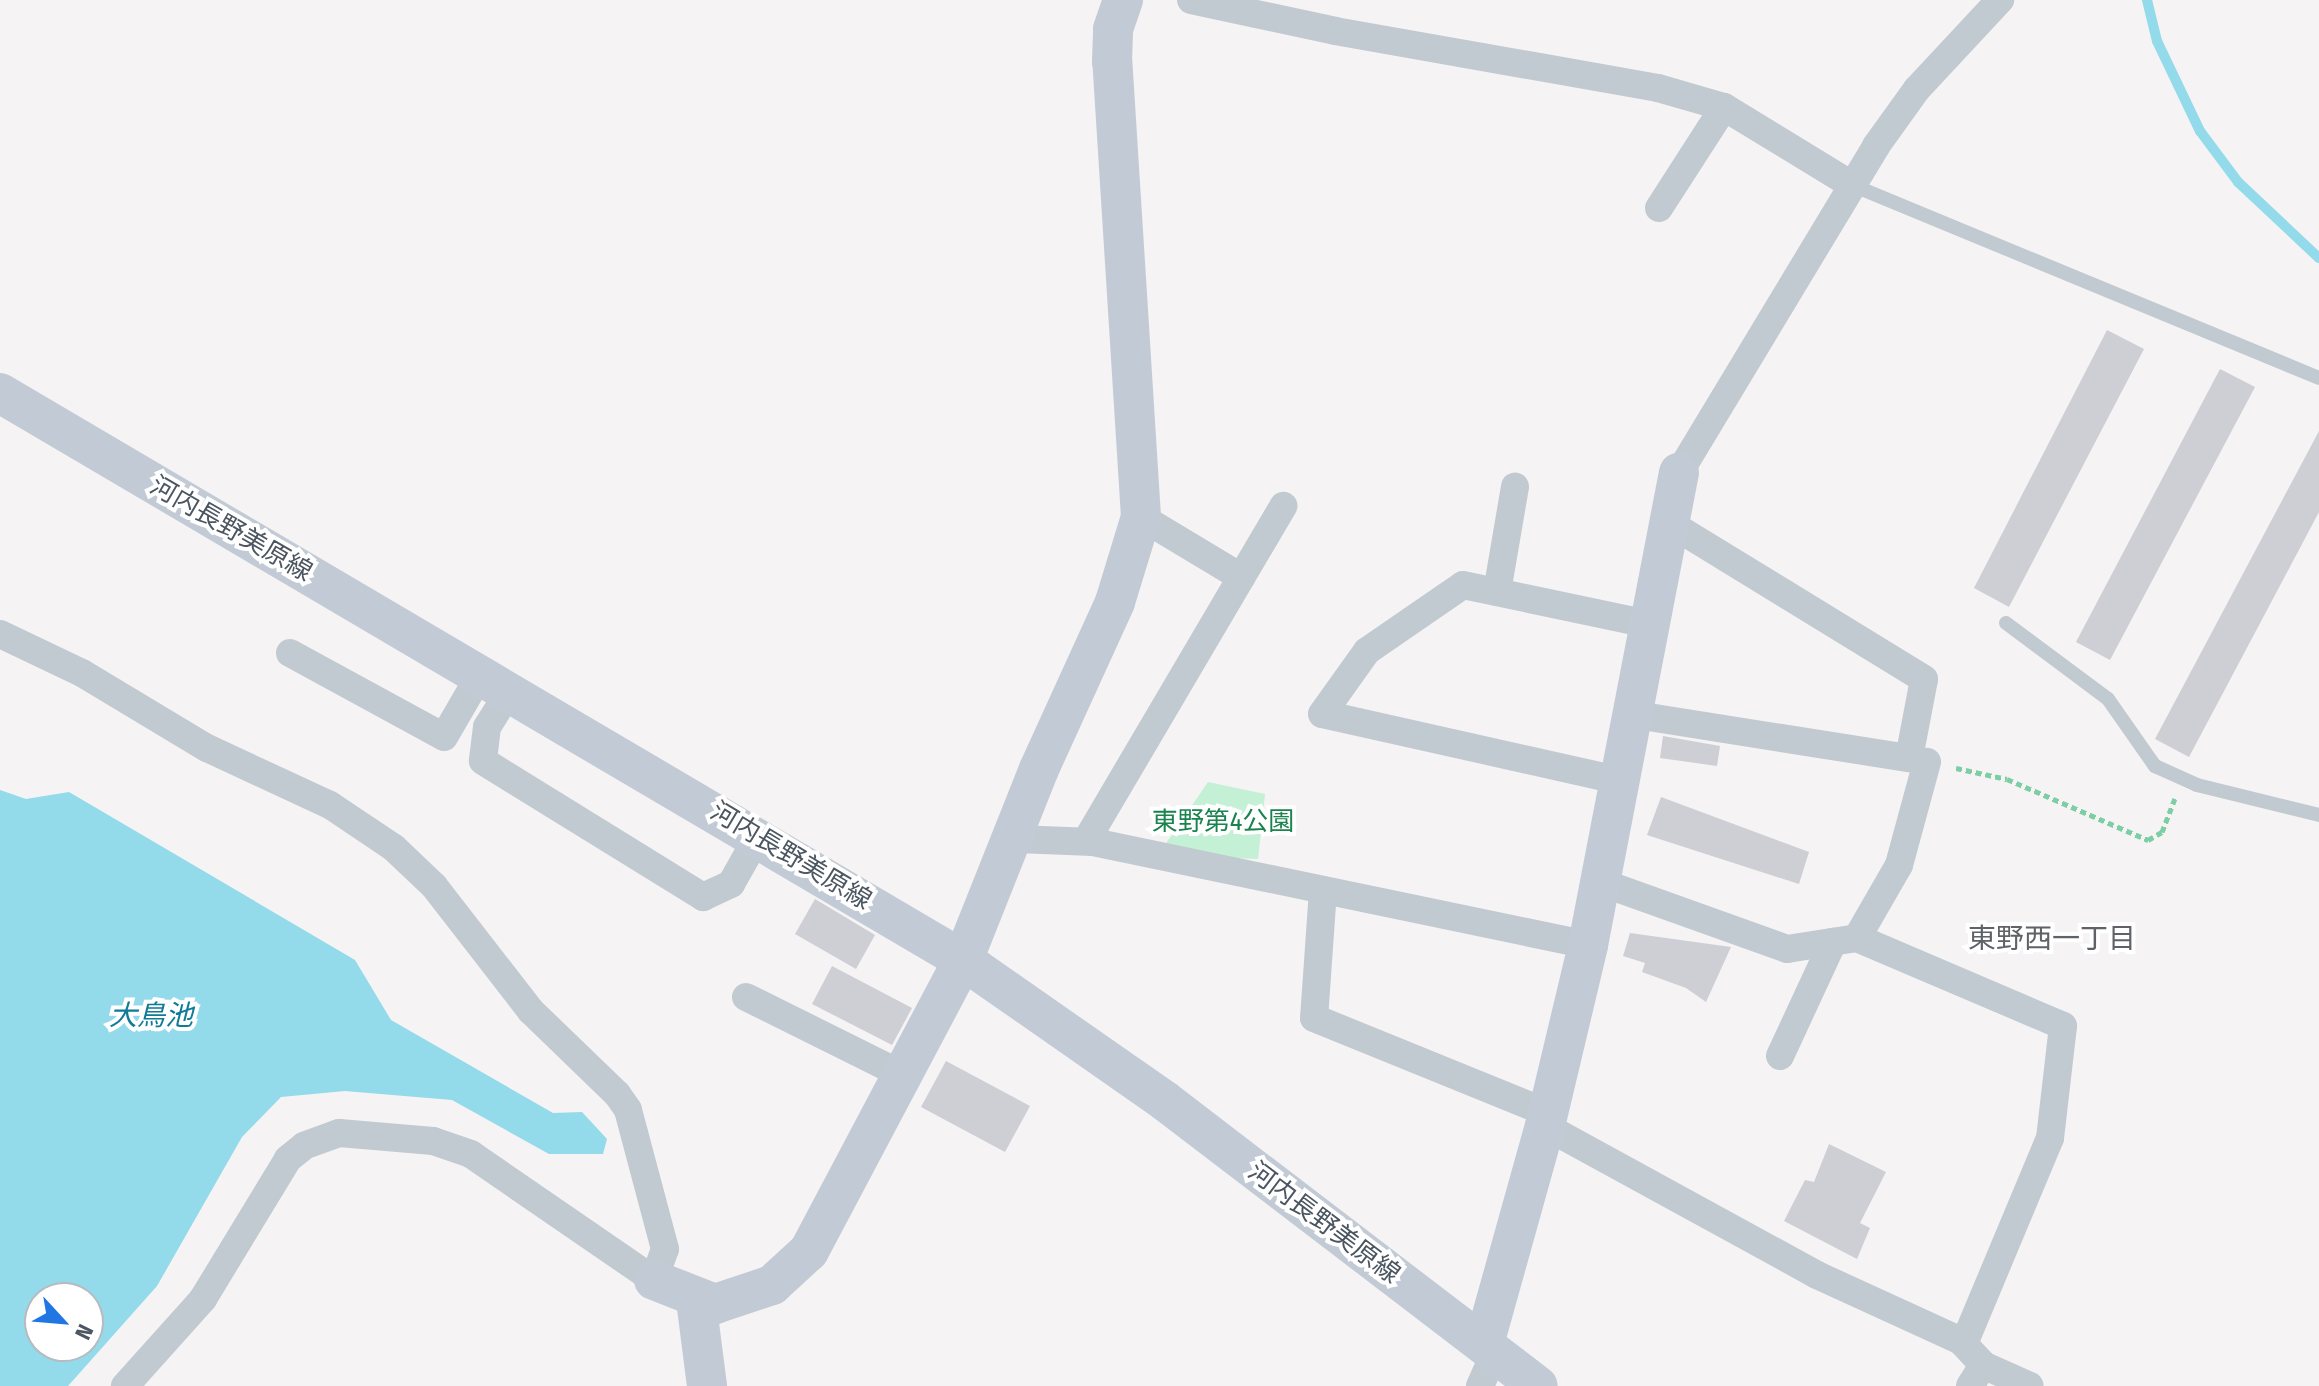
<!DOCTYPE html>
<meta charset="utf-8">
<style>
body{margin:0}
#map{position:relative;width:2319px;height:1386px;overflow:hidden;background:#f5f3f3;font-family:"Fira Sans Condensed","Noto Sans JP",sans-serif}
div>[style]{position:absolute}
.green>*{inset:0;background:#c4f0d5}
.water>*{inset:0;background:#93daeb}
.stream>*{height:10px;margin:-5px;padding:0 5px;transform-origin:5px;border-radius:5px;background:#93daeb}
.building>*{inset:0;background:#cdcfd5}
.path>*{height:5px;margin-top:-2.5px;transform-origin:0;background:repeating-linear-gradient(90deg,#7dcda5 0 6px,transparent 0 10px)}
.lane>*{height:14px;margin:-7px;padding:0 7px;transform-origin:7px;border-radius:7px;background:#c1cad1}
.street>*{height:28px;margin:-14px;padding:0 14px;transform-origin:14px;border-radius:14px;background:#c1cad1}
.secondary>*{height:40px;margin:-20px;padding:0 20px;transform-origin:20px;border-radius:20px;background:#c2cbd5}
span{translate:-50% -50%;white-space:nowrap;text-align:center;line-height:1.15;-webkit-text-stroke:8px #fff;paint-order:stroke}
.street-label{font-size:26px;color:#4b5660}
.park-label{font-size:26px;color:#1a834e}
.neighbourhood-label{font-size:28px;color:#5f6368}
.water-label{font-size:28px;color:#107b96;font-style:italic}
.north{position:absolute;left:24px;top:1282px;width:80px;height:80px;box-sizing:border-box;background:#fff;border:2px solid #b7bbbf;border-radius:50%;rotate:116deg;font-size:22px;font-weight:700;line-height:32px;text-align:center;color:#4b5660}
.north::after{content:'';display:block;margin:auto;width:28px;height:36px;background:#2076e2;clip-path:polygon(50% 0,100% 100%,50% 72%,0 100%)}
</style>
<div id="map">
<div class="green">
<div style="clip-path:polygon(1208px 782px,1265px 794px,1258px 859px,1158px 855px)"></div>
</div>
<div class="water">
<div style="clip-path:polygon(evenodd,0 790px,26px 799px,69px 792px,355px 960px,391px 1020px,553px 1113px,582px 1112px,607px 1139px,603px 1154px,549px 1154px,452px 1100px,345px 1091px,281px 1097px,242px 1137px,157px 1286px,68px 1386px,0 1386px,0 790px,40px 1298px,88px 1298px,88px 1346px,40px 1346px,40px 1298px)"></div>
</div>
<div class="stream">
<div style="left:2147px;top:0;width:42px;rotate:76.3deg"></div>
<div style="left:2157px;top:41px;width:100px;rotate:64.5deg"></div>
<div style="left:2200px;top:131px;width:64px;rotate:53.3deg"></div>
<div style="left:2238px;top:182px;width:111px;rotate:43.2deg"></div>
</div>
<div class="building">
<div style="clip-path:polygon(2107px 330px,2144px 349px,2009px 607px,1974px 588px)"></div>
<div style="clip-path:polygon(2220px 369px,2255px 387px,2110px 660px,2076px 642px)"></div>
<div style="clip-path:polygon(2319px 431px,2319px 512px,2189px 757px,2155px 739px)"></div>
<div style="clip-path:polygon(1663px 736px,1720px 746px,1717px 766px,1660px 758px)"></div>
<div style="clip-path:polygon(1661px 797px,1809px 852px,1799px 884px,1647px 835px)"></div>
<div style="clip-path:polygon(815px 899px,875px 935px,856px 969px,795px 934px)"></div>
<div style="clip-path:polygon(1630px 933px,1731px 947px,1706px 1002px,1686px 988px,1642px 972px,1645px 963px,1623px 956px)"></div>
<div style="clip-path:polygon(832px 966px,912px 1008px,892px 1045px,812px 1004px)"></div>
<div style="clip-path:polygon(946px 1061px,1030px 1106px,1005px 1152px,921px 1107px)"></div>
<div style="clip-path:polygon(1829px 1144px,1886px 1172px,1860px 1223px,1870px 1228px,1857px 1259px,1784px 1221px,1805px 1180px,1814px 1182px)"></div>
</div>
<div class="path">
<div style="left:1956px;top:768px;width:52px;rotate:12.2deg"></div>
<div style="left:2007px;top:779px;width:154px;rotate:23.4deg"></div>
<div style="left:2148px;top:840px;width:16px;rotate:-30deg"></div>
<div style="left:2162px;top:832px;width:36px;rotate:-69deg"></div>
</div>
<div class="lane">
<div style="left:1852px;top:185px;width:505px;rotate:22.45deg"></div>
<div style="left:2006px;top:623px;width:127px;rotate:36.7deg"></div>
<div style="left:2108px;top:699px;width:82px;rotate:55deg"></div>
<div style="left:2155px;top:766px;width:46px;rotate:24.3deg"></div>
<div style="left:2197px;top:785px;width:126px;rotate:13.8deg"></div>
</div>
<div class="street">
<div style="left:1191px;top:0;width:147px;rotate:12.1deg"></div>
<div style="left:1335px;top:31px;width:328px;rotate:10deg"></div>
<div style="left:1658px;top:88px;width:69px;rotate:16.1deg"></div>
<div style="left:1724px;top:107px;width:150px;rotate:31.4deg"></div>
<div style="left:1659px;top:208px;width:120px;rotate:-57.2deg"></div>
<div style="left:1679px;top:473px;width:382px;rotate:-58.9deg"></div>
<div style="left:1876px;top:146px;width:70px;rotate:-54.3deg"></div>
<div style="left:1917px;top:89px;width:122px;rotate:-47deg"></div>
<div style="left:1141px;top:517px;width:117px;rotate:31deg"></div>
<div style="left:1497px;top:592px;width:107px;rotate:-80.3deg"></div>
<div style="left:0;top:634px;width:91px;rotate:25.4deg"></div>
<div style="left:82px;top:673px;width:146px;rotate:31deg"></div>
<div style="left:207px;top:748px;width:136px;rotate:24.9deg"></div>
<div style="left:330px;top:805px;width:77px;rotate:33.9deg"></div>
<div style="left:394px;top:848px;width:55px;rotate:43.5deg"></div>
<div style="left:434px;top:886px;width:158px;rotate:52.2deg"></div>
<div style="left:531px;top:1011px;width:120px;rotate:44deg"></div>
<div style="left:617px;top:1094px;width:19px;rotate:55deg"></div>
<div style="left:628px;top:1110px;width:144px;rotate:75.1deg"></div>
<div style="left:665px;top:1249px;width:33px;rotate:110deg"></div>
<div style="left:654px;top:1280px;width:222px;rotate:-145.5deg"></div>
<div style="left:471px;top:1154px;width:40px;rotate:-161.1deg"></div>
<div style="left:433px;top:1141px;width:94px;rotate:-175.1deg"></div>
<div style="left:339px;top:1133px;width:37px;rotate:160deg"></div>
<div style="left:304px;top:1146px;width:21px;rotate:141deg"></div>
<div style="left:288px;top:1159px;width:164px;rotate:121.3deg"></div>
<div style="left:203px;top:1299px;width:117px;rotate:131.9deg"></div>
<div style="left:290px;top:653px;width:175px;rotate:28.6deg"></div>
<div style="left:444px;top:737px;width:72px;rotate:-59.9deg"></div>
<div style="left:509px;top:692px;width:41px;rotate:122.2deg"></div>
<div style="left:487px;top:727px;width:34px;rotate:97deg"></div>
<div style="left:483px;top:761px;width:259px;rotate:31.7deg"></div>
<div style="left:703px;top:897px;width:31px;rotate:-25deg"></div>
<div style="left:731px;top:884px;width:55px;rotate:-60.6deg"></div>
<div style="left:1636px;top:715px;width:276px;rotate:9deg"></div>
<div style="left:1909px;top:758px;width:80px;rotate:-79.2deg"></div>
<div style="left:1924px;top:679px;width:297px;rotate:-148.5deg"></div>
<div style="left:1622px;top:781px;width:307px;rotate:-167.4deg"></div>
<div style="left:1322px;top:714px;width:77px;rotate:-54.5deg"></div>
<div style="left:1367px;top:651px;width:116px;rotate:-34.5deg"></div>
<div style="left:1463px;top:585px;width:193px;rotate:11.9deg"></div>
<div style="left:1013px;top:839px;width:80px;rotate:2.1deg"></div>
<div style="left:1093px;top:842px;width:506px;rotate:11.75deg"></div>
<div style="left:1086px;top:841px;width:389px;rotate:-59.5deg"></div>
<div style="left:1600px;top:882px;width:199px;rotate:19.7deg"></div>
<div style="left:1787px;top:949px;width:71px;rotate:-8.9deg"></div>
<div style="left:1857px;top:938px;width:84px;rotate:-60.1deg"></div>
<div style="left:1899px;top:865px;width:107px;rotate:-74.8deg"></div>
<div style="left:1323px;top:890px;width:128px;rotate:94deg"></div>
<div style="left:1314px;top:1018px;width:253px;rotate:22.1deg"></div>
<div style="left:1857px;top:938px;width:224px;rotate:23.1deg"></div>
<div style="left:2063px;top:1026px;width:113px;rotate:96.6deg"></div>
<div style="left:2050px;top:1138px;width:223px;rotate:112.7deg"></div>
<div style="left:746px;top:997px;width:173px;rotate:26.4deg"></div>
<div style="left:1780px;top:1056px;width:126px;rotate:-65.1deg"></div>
<div style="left:1545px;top:1126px;width:310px;rotate:28.7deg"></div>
<div style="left:1817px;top:1275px;width:158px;rotate:24.6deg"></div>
<div style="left:1961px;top:1341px;width:33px;rotate:47deg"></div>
<div style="left:1480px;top:1386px;width:36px;rotate:-66deg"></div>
<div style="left:1970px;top:1386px;width:25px;rotate:-58deg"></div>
<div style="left:1983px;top:1365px;width:51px;rotate:24.1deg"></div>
</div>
<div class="secondary">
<div style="left:0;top:393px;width:1118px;rotate:30.49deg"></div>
<div style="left:963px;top:960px;width:246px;rotate:34.9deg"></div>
<div style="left:1165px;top:1101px;width:469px;rotate:37.4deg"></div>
<div style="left:654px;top:1280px;width:66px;rotate:21.5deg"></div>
<div style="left:715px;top:1304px;width:60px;rotate:-18.4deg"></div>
<div style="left:772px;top:1285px;width:50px;rotate:-42.6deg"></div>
<div style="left:809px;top:1251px;width:329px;rotate:-62.1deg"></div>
<div style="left:963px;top:960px;width:206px;rotate:-68.3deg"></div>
<div style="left:1039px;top:769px;width:183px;rotate:-65.5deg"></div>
<div style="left:1115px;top:602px;width:89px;rotate:-73deg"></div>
<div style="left:1141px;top:517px;width:456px;rotate:-93.6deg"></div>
<div style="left:1112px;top:62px;width:33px;rotate:-88deg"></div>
<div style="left:1113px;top:29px;width:31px;rotate:-71deg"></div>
<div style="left:696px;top:1300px;width:87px;rotate:82.7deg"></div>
<div style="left:1484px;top:1344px;width:226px;rotate:-74.4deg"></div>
<div style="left:1545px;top:1126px;width:186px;rotate:-76.6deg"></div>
<div style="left:1588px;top:945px;width:481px;rotate:-79.1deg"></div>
</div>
<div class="street-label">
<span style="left:231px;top:529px;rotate:30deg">河内長野美原線</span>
<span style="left:791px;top:856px;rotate:31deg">河内長野美原線</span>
<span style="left:1324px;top:1223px;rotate:37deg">河内長野美原線</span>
</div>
<div class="park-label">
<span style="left:1223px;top:822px">東野第4公園</span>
</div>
<div class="neighbourhood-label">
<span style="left:2052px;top:939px">東野西一丁目</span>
</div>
<div class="water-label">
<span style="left:151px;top:1016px">大鳥池</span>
</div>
<div class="north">N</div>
</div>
